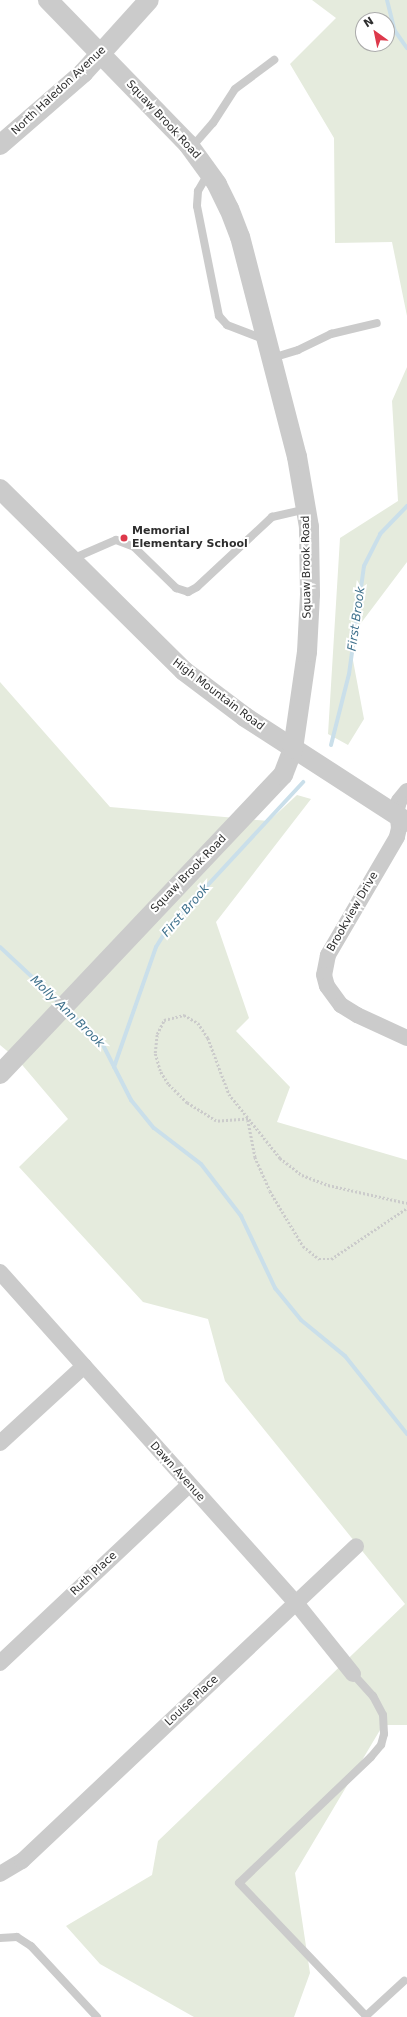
<!DOCTYPE html>
<style>
body{margin:0}
#map{position:relative;width:407px;height:2017px;overflow:hidden;background:#fff;font-family:"DejaVu Sans",sans-serif}
div>[style]{position:absolute}
.green>*{inset:0;background:#e5ebdd}
.stream>*{height:4px;margin:-2px;padding:0 2px;transform-origin:2px;border-radius:2px;background:#cadfea}
.path>*{height:2.5px;margin-top:-1.25px;transform-origin:0;background:repeating-linear-gradient(90deg,#cbcbcb 0 2px,transparent 0 4px)}
.service>*{height:8px;margin:-4px;padding:0 4px;transform-origin:4px;border-radius:4px;background:#cbcbcb}
.minor>*{height:16px;margin:-8px;padding:0 8px;transform-origin:8px;border-radius:8px;background:#cbcbcb}
.tertiary>*{height:20px;margin:-10px;padding:0 10px;transform-origin:10px;border-radius:10px;background:#cbcbcb}
.dots>*{width:11px;height:11px;translate:-50% -50%;box-sizing:border-box;border:2px solid #fff;border-radius:50%}
span{translate:-50% -50%;white-space:nowrap;text-align:center;line-height:1.15;-webkit-text-stroke:4px #fff;paint-order:stroke}
.street-label{font-size:11px;color:#2e2e2e}
.poi-label{font-size:11px;color:#2e2e2e;font-weight:700}
.left{translate:0 -50%;text-align:left}
.water-label{font-size:12px;color:#40728d;font-style:italic}
.north{position:absolute;left:355px;top:12px;width:40px;height:40px;box-sizing:border-box;background:#fff;border:1px solid #ababab;border-radius:50%;rotate:327deg;font-size:11px;font-weight:700;line-height:16px;text-align:center;color:#2e2e2e}
.north::after{content:'';display:block;margin:auto;width:14px;height:18px;background:#dd394b;clip-path:polygon(50% 0,100% 100%,50% 72%,0 100%)}
</style>
<div id="map">
<div class="green">
<div style="clip-path:polygon(evenodd,312px 0,407px 0,407px 316px,392px 242px,335px 243px,334px 138px,290px 64px,336px 18px,312px 0,363px 20px,387px 20px,387px 44px,363px 44px,363px 20px)"></div>
<div style="clip-path:polygon(407px 367px,407px 562px,349px 639px,364px 719px,348px 745px,328px 734px,340px 538px,398px 501px,392px 401px)"></div>
<div style="clip-path:polygon(0 682px,110px 807px,269px 821px,297px 795px,311px 799px,216px 922px,249px 1018px,236px 1031px,290px 1087px,277px 1122px,407px 1160px,407px 1725px,383px 1725px,295px 1873px,310px 1973px,294px 2017px,194px 2017px,100px 1964px,66px 1926px,152px 1875px,158px 1841px,405px 1604px,225px 1381px,208px 1319px,143px 1302px,19px 1167px,68px 1119px,18px 1060px,0 1045px)"></div>
</div>
<div class="stream">
<div style="left:387px;top:0;width:32px;rotate:76deg"></div>
<div style="left:395px;top:31px;width:21px;rotate:55deg"></div>
<div style="left:331px;top:745px;width:73px;rotate:-75.8deg"></div>
<div style="left:349px;top:674px;width:109px;rotate:-82.1deg"></div>
<div style="left:364px;top:566px;width:36px;rotate:-63deg"></div>
<div style="left:380px;top:534px;width:39px;rotate:-46deg"></div>
<div style="left:0;top:947px;width:82px;rotate:43deg"></div>
<div style="left:67px;top:1010px;width:50px;rotate:44.2deg"></div>
<div style="left:103px;top:1045px;width:62px;rotate:63deg"></div>
<div style="left:131px;top:1100px;width:36px;rotate:51deg"></div>
<div style="left:154px;top:1128px;width:59px;rotate:37.5deg"></div>
<div style="left:201px;top:1164px;width:66px;rotate:52.4deg"></div>
<div style="left:241px;top:1216px;width:80px;rotate:64.7deg"></div>
<div style="left:275px;top:1288px;width:41px;rotate:50.9deg"></div>
<div style="left:301px;top:1320px;width:57px;rotate:39.3deg"></div>
<div style="left:345px;top:1356px;width:100px;rotate:51.5deg"></div>
<div style="left:114px;top:1067px;width:127px;rotate:-70.7deg"></div>
<div style="left:156px;top:947px;width:22px;rotate:-58deg"></div>
<div style="left:168px;top:928px;width:199px;rotate:-47.2deg"></div>
</div>
<div class="path">
<div style="left:248px;top:1119px;width:32px;rotate:176deg"></div>
<div style="left:216px;top:1121px;width:34px;rotate:-148deg"></div>
<div style="left:187px;top:1103px;width:27px;rotate:-135deg"></div>
<div style="left:168px;top:1084px;width:15px;rotate:-122deg"></div>
<div style="left:160px;top:1071px;width:19px;rotate:-106deg"></div>
<div style="left:155px;top:1053px;width:19px;rotate:-84deg"></div>
<div style="left:157px;top:1034px;width:16px;rotate:-63deg"></div>
<div style="left:164px;top:1020px;width:21px;rotate:-14deg"></div>
<div style="left:184px;top:1015px;width:16px;rotate:30deg"></div>
<div style="left:198px;top:1023px;width:18px;rotate:56deg"></div>
<div style="left:208px;top:1038px;width:60px;rotate:69.4deg"></div>
<div style="left:229px;top:1094px;width:82px;rotate:51.4deg"></div>
<div style="left:280px;top:1158px;width:28px;rotate:38deg"></div>
<div style="left:302px;top:1175px;width:28px;rotate:21deg"></div>
<div style="left:328px;top:1185px;width:81px;rotate:12.8deg"></div>
<div style="left:248px;top:1120px;width:38px;rotate:79deg"></div>
<div style="left:255px;top:1157px;width:37px;rotate:66deg"></div>
<div style="left:270px;top:1191px;width:64px;rotate:59deg"></div>
<div style="left:303px;top:1246px;width:21px;rotate:39deg"></div>
<div style="left:319px;top:1259px;width:12px"></div>
<div style="left:331px;top:1259px;width:92px;rotate:-33.9deg"></div>
</div>
<div class="service">
<div style="left:191px;top:148px;width:33px;rotate:-49deg"></div>
<div style="left:213px;top:123px;width:40px;rotate:-57.1deg"></div>
<div style="left:235px;top:89px;width:49px;rotate:-36.6deg"></div>
<div style="left:209px;top:172px;width:22px;rotate:120deg"></div>
<div style="left:198px;top:191px;width:15px;rotate:94deg"></div>
<div style="left:197px;top:206px;width:112px;rotate:78.7deg"></div>
<div style="left:219px;top:316px;width:12px;rotate:48deg"></div>
<div style="left:227px;top:325px;width:40px;rotate:21deg"></div>
<div style="left:272px;top:358px;width:27px;rotate:-17deg"></div>
<div style="left:298px;top:350px;width:37px;rotate:-26deg"></div>
<div style="left:331px;top:334px;width:47px;rotate:-13.4deg"></div>
<div style="left:72px;top:559px;width:48px;rotate:-23.4deg"></div>
<div style="left:116px;top:540px;width:19px;rotate:21deg"></div>
<div style="left:134px;top:547px;width:59px;rotate:44.3deg"></div>
<div style="left:176px;top:588px;width:13px;rotate:18deg"></div>
<div style="left:188px;top:592px;width:10px;rotate:-29deg"></div>
<div style="left:197px;top:587px;width:103px;rotate:-43deg"></div>
<div style="left:272px;top:517px;width:35px;rotate:-13deg"></div>
<div style="left:353px;top:1674px;width:30px;rotate:48deg"></div>
<div style="left:373px;top:1696px;width:21px;rotate:62deg"></div>
<div style="left:383px;top:1715px;width:19px;rotate:87deg"></div>
<div style="left:384px;top:1734px;width:11px;rotate:105deg"></div>
<div style="left:381px;top:1745px;width:16px;rotate:130deg"></div>
<div style="left:371px;top:1757px;width:182px;rotate:136.3deg"></div>
<div style="left:239px;top:1883px;width:185px;rotate:46.3deg"></div>
<div style="left:0;top:1938px;width:17px;rotate:-3deg"></div>
<div style="left:17px;top:1937px;width:17px;rotate:33deg"></div>
<div style="left:31px;top:1946px;width:97px;rotate:47.1deg"></div>
<div style="left:366px;top:2016px;width:52px;rotate:-42.6deg"></div>
</div>
<div class="minor">
<div style="left:407px;top:791px;width:13px;rotate:129deg"></div>
<div style="left:399px;top:801px;width:8px;rotate:104deg"></div>
<div style="left:397px;top:809px;width:19px;rotate:84deg"></div>
<div style="left:399px;top:828px;width:9px;rotate:103deg"></div>
<div style="left:397px;top:837px;width:137px;rotate:120.3deg"></div>
<div style="left:328px;top:955px;width:20px;rotate:101deg"></div>
<div style="left:324px;top:975px;width:11px;rotate:75deg"></div>
<div style="left:327px;top:986px;width:24px;rotate:54deg"></div>
<div style="left:341px;top:1005px;width:19px;rotate:32deg"></div>
<div style="left:357px;top:1015px;width:55px;rotate:24.7deg"></div>
<div style="left:0;top:1272px;width:444px;rotate:48.2deg"></div>
<div style="left:296px;top:1603px;width:91px;rotate:51.2deg"></div>
<div style="left:0;top:1443px;width:114px;rotate:-42.5deg"></div>
<div style="left:0;top:1663px;width:260px;rotate:-43.3deg"></div>
<div style="left:0;top:1874px;width:26px;rotate:-31deg"></div>
<div style="left:22px;top:1861px;width:459px;rotate:-43.3deg"></div>
</div>
<div class="tertiary">
<div style="left:0;top:145px;width:110px;rotate:-40.9deg"></div>
<div style="left:83px;top:73px;width:98px;rotate:-47.9deg"></div>
<div style="left:0;top:489px;width:259px;rotate:44.7deg"></div>
<div style="left:184px;top:671px;width:76px;rotate:37deg"></div>
<div style="left:245px;top:717px;width:193px;rotate:32.9deg"></div>
<div style="left:0;top:1074px;width:412px;rotate:-46.6deg"></div>
<div style="left:283px;top:775px;width:28px;rotate:-69deg"></div>
<div style="left:293px;top:749px;width:98px;rotate:-81.8deg"></div>
<div style="left:307px;top:652px;width:58px;rotate:-87deg"></div>
<div style="left:310px;top:594px;width:67px;rotate:-90.9deg"></div>
<div style="left:309px;top:527px;width:71px;rotate:-99.7deg"></div>
<div style="left:297px;top:457px;width:227px;rotate:-104.5deg"></div>
<div style="left:240px;top:237px;width:30px;rotate:-111deg"></div>
<div style="left:229px;top:209px;width:28px;rotate:-116deg"></div>
<div style="left:217px;top:184px;width:49px;rotate:-125.9deg"></div>
<div style="left:188px;top:144px;width:201px;rotate:-134.2deg"></div>
</div>
<div class="dots">
<div style="left:124px;top:538px;background:#dd394b"></div>
</div>
<div class="street-label">
<span style="left:59px;top:91px;rotate:-43deg">North Haledon Avenue</span>
<span style="left:163px;top:120px;rotate:47deg">Squaw Brook Road</span>
<span style="left:307px;top:567px;rotate:-91deg">Squaw Brook Road</span>
<span style="left:218px;top:695px;rotate:37deg">High Mountain Road</span>
<span style="left:189px;top:874px;rotate:-46deg">Squaw Brook Road</span>
<span style="left:353px;top:912px;rotate:-60deg">Brookview Drive</span>
<span style="left:177px;top:1472px;rotate:48deg">Dawn Avenue</span>
<span style="left:94px;top:1574px;rotate:-43deg">Ruth Place</span>
<span style="left:192px;top:1701px;rotate:-43deg">Louise Place</span>
</div>
<div class="poi-label">
<span class="left" style="left:132px;top:538px">Memorial<br>Elementary School</span>
</div>
<div class="water-label">
<span style="left:357px;top:619px;rotate:-82deg">First Brook</span>
<span style="left:186px;top:911px;rotate:-49deg">First Brook</span>
<span style="left:67px;top:1012px;rotate:44deg">Molly Ann Brook</span>
</div>
<div class="north">N</div>
</div>
